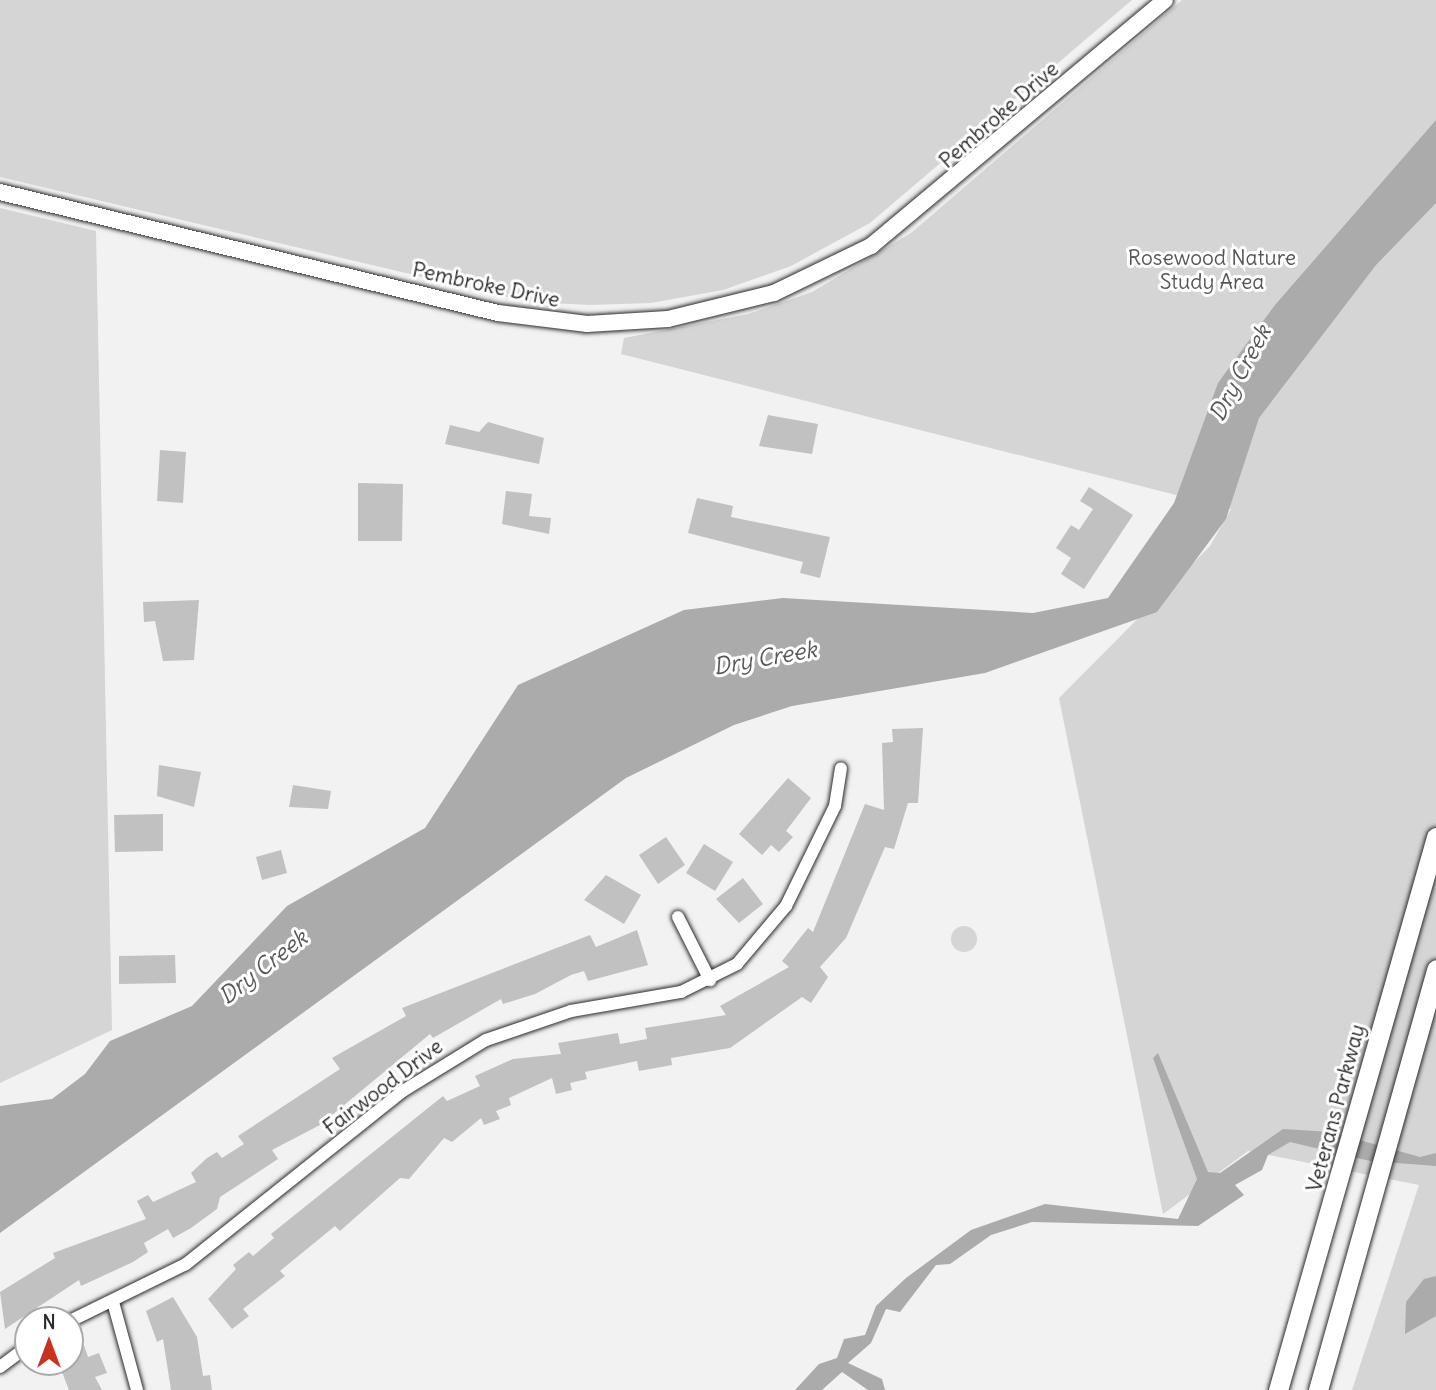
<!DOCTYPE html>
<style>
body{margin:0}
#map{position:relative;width:1436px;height:1390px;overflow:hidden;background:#f2f2f2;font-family:Delius,sans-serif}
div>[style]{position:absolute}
.green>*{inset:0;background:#d5d5d5}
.round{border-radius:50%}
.water>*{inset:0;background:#ababab}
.building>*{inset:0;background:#c1c1c1}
.roads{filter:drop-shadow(0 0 2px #2b2b2b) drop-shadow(0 0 2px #2b2b2b)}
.minor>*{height:12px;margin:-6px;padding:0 6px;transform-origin:6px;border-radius:6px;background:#fff}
.tertiary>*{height:16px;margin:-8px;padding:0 8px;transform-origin:8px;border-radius:8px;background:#fff}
.primary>*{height:19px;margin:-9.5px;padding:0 9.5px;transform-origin:9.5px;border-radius:9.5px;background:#fff}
span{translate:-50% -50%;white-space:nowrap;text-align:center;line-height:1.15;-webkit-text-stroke:6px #fff;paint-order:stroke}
.street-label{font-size:21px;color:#2b2b2b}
.park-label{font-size:21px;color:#565656}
.water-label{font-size:23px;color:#585858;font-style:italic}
.north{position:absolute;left:14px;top:1306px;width:70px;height:70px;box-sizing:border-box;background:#fff;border:2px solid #aaa;border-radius:50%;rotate:0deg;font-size:19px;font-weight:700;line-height:28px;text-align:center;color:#2b2b2b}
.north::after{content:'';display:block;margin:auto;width:24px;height:32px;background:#c8321e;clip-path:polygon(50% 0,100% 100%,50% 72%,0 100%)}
</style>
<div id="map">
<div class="green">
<div style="clip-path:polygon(0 0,1132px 0,870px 223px,791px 266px,723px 290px,651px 303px,590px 305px,528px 302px,0 177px)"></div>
<div style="clip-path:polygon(1182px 0,1436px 0,1436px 1390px,1352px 1390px,1419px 1185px,1248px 1151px,1163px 1214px,1059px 698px,1210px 546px,1231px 509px,621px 354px,624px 338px,748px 314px,812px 292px,911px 233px)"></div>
<div style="clip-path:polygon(0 208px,96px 231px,112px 1030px,0 1083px)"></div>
<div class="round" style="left:951px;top:926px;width:26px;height:26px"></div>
</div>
<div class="water">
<div style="clip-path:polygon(1436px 120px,1436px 203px,1376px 265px,1259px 418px,1226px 519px,1157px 612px,985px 673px,792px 706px,734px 725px,626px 778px,0 1233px,0 1106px,52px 1099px,85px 1074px,110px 1041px,192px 1006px,287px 906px,425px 828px,518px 685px,684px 610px,783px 598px,1033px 613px,1108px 598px,1174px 503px,1218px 383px,1275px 305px)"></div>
<div style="clip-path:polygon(1158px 1053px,1208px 1172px,1220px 1173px,1283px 1129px,1331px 1132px,1420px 1157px,1436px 1153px,1436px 1166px,1370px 1161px,1290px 1142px,1268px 1155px,1262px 1170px,1235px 1185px,1244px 1195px,1198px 1226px,1032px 1222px,991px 1235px,950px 1264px,936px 1265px,900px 1312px,886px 1309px,871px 1343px,848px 1363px,882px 1379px,885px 1390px,868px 1390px,842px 1372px,822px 1390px,795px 1390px,819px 1364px,837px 1358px,844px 1339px,865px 1335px,876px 1306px,906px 1278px,971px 1230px,1045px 1204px,1178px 1219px,1197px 1179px,1153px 1058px)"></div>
<div style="clip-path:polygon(1436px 1276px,1436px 1316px,1405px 1334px,1406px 1302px,1424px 1279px)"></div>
</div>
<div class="building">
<div style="clip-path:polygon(768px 415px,818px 424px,812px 454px,759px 446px)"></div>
<div style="clip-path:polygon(488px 422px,544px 438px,539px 464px,445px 444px,450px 425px,479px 432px)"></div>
<div style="clip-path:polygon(160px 450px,186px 452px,183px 503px,157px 501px)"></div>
<div style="clip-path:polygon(358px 483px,403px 484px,402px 541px,358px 541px)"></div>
<div style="clip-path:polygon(1089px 487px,1133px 515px,1084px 589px,1061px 574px,1071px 558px,1056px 548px,1071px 525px,1079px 530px,1093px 509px,1080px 501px)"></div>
<div style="clip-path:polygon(506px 491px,532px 494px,529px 516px,551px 518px,549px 534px,502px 524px)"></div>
<div style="clip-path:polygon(697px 498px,733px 506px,731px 517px,830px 537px,820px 578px,800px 573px,803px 562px,688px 533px)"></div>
<div style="clip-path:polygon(199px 600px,194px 660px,163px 661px,155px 621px,144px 622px,143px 602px)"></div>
<div style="clip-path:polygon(923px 728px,918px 803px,908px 803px,894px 849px,885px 847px,846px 938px,820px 967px,828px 977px,811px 1003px,802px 997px,730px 1048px,671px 1058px,672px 1065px,639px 1071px,637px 1061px,585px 1072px,587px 1079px,570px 1083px,572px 1090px,556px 1094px,552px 1078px,509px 1098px,511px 1105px,496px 1111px,500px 1119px,484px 1125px,481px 1118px,452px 1142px,444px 1138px,409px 1179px,400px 1178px,340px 1231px,335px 1226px,280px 1271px,285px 1276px,243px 1309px,249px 1316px,232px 1329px,208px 1299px,236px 1269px,233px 1265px,249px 1252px,253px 1256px,274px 1238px,271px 1234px,443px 1096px,447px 1101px,480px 1086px,475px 1076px,513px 1059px,561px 1054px,558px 1043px,618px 1033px,620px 1044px,647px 1039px,645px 1028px,726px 1015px,720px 1006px,789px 967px,782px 961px,808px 928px,813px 932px,865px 804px,884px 810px,882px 743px,893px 742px,892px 729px)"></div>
<div style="clip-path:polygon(159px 765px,201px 772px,194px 807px,157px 796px)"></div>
<div style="clip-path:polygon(788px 778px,811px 798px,786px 831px,793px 837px,779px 852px,771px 845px,762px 855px,739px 834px)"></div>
<div style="clip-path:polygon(293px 785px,331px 791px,328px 809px,289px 807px)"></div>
<div style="clip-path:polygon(163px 814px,163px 851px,115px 852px,114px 815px)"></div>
<div style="clip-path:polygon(666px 837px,685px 865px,658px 884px,639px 855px)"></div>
<div style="clip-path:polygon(704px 844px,733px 862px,715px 891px,686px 873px)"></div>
<div style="clip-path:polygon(281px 850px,287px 873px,262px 880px,256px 857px)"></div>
<div style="clip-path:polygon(606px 875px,641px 895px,624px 924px,584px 900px)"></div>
<div style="clip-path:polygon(743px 878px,763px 904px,739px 923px,716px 899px)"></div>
<div style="clip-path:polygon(637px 930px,648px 965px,588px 981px,584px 971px,571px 975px,535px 994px,503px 1004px,501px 999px,433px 1038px,430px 1034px,320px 1125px,272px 1150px,278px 1159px,220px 1197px,217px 1209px,191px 1228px,173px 1238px,168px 1229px,144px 1243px,148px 1252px,133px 1262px,81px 1286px,79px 1280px,5px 1329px,0 1292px,55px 1258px,53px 1253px,146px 1219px,137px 1201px,148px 1195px,153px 1202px,196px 1182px,191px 1173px,207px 1158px,217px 1152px,222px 1158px,244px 1144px,238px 1136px,340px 1069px,332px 1058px,406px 1016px,402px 1008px,590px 935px,596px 947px)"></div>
<div style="clip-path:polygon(175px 955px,176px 983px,119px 984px,119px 956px)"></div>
<div style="clip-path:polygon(173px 1297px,197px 1337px,203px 1376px,210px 1375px,212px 1390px,171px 1390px,163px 1339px,157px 1342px,146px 1311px)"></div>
<div style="clip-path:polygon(84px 1345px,88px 1357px,99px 1353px,107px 1373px,95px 1377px,102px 1390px,69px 1390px,58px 1362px,70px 1362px,70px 1350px)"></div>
</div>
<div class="roads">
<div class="minor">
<div style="left:678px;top:917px;width:71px;rotate:63.1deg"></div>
<div style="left:113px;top:1302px;width:91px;rotate:74.7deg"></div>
<div style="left:70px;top:1321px;width:129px;rotate:-26.2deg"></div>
<div style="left:186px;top:1264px;width:278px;rotate:-38.6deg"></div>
<div style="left:403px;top:1091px;width:97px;rotate:-31.6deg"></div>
<div style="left:486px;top:1040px;width:90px;rotate:-18.8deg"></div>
<div style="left:571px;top:1011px;width:112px;rotate:-9.8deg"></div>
<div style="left:681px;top:992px;width:63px;rotate:-26.6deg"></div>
<div style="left:737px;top:964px;width:76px;rotate:-49.8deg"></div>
<div style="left:786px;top:906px;width:111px;rotate:-63.9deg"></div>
<div style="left:835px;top:806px;width:38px;rotate:-81deg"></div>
<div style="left:0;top:1367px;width:35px;rotate:-37deg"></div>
</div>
<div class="tertiary">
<div style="left:0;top:192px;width:512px;rotate:13.66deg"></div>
<div style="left:498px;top:313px;width:90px;rotate:7deg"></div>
<div style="left:587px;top:324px;width:81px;rotate:-3.5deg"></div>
<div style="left:668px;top:319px;width:109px;rotate:-13.8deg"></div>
<div style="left:774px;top:293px;width:108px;rotate:-25.9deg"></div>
<div style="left:871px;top:246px;width:383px;rotate:-39.9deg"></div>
</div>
<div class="primary">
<div style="left:1278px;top:1390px;width:575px;rotate:-74.05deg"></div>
<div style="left:1318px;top:1390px;width:437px;rotate:-74.3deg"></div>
</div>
</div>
<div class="street-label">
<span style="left:999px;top:115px;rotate:-41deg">Pembroke Drive</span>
<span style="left:486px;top:285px;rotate:12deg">Pembroke Drive</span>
<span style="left:383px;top:1087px;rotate:-37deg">Fairwood Drive</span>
<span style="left:1336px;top:1108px;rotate:-75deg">Veterans Parkway</span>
</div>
<div class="park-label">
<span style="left:1212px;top:270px">Rosewood Nature<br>Study Area</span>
</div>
<div class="water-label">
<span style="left:1240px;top:373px;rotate:-62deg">Dry Creek</span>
<span style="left:765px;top:658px;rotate:-10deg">Dry Creek</span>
<span style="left:263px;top:967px;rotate:-38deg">Dry Creek</span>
</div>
<div class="north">N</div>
</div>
